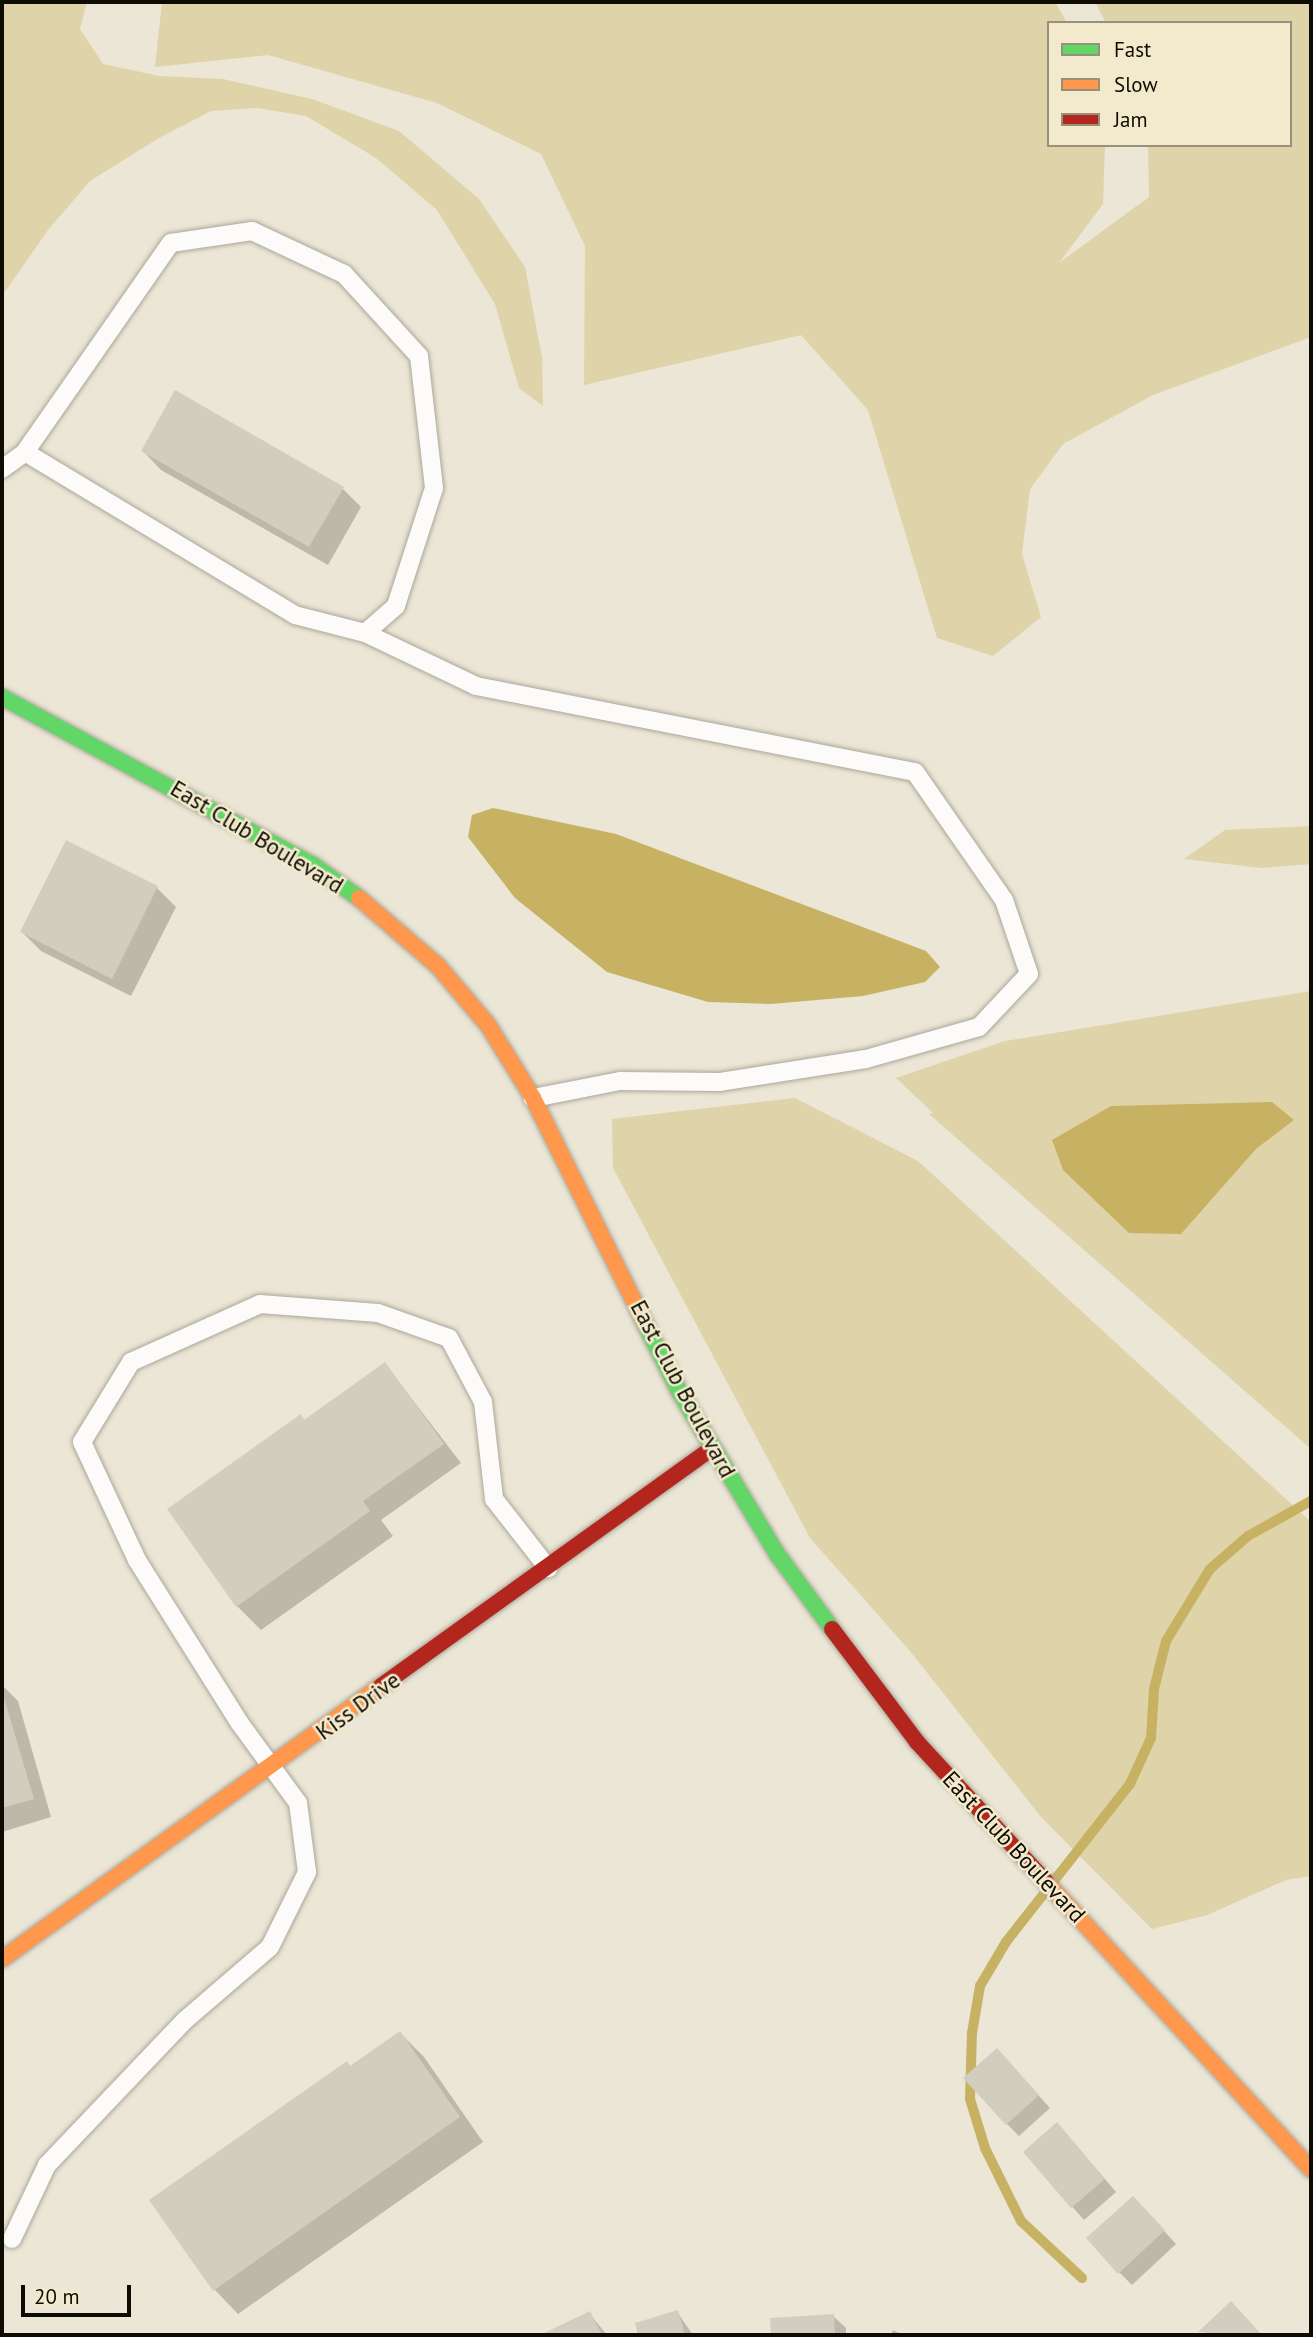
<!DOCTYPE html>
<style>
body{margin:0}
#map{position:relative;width:1313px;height:2337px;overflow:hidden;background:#ebe6d5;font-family:"PT Sans",sans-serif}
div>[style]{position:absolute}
.green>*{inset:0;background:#dfd3a9}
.water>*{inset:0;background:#c7b264}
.shadow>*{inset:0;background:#0003}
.stream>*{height:10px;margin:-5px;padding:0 5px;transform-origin:5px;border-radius:5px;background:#c7b264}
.building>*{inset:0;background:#d1cec0}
.roads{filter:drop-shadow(0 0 2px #aba79a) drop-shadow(0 0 2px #aba79a)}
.lane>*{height:18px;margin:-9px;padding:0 9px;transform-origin:9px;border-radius:9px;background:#fcfbf9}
.fast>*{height:16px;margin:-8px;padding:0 8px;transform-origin:8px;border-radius:8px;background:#63d668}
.slow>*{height:16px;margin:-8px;padding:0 8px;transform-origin:8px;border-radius:8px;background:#ff974d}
.jam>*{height:16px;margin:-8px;padding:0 8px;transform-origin:8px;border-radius:8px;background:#b3261e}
span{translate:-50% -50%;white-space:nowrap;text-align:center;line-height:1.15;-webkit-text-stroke:5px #f3eacd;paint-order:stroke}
.street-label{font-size:23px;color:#0e0b03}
.frame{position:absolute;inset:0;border:4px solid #0e0b03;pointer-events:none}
.legend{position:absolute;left:1047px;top:21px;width:245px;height:126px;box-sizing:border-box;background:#f3eacd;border:2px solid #97917c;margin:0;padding:9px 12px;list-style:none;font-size:21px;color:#0e0b03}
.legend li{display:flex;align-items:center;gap:14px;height:35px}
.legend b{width:35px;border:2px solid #97917c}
.scale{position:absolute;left:21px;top:2285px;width:110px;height:32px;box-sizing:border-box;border:4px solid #0e0b03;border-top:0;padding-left:9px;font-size:21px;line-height:24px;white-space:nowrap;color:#0e0b03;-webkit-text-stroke:5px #f3eacd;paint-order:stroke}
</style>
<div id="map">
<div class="green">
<div style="clip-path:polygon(2px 2px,87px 2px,80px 29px,103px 64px,159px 76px,223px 79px,312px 99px,399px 131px,479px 199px,525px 267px,542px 358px,543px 406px,519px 388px,495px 304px,437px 210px,376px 158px,306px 116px,257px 108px,211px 111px,159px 138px,90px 181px,48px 230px,2px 296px)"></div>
<div style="clip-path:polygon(162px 2px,1055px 2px,1067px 23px,1049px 23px,1049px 145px,1105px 145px,1103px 204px,1059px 263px,1149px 197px,1148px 145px,1290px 145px,1290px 23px,1106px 23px,1095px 2px,1311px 2px,1311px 337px,1153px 395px,1063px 444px,1030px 489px,1022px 554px,1041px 617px,993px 656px,937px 638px,868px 410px,801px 335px,584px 385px,585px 246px,541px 154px,437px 103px,268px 55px,155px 67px)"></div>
<div style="clip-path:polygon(1311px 826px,1311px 864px,1262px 868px,1184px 859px,1225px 830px)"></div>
<div style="clip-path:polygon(1311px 991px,1311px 1449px,929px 1114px,933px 1113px,896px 1078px,1005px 1041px)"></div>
<div style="clip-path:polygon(795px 1098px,918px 1161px,1311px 1522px,1311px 1876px,1286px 1880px,1207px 1915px,1152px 1929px,1041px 1817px,910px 1651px,810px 1538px,613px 1168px,612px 1119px)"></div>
</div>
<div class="water">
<div style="clip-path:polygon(493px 808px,616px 834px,926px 951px,940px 967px,925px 982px,863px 996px,771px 1004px,708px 1002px,607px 972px,515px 898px,468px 837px,472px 815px)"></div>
<div style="clip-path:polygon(1272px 1102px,1294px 1120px,1256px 1149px,1181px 1234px,1129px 1233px,1063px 1170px,1052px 1140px,1111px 1106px)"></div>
</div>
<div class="shadow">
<div style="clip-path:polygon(143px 451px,342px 488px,361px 507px,328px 565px,161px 470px)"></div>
<div style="clip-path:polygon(157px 888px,176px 907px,131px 996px,41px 951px,22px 932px)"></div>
<div style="clip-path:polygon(385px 1364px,461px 1463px,381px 1520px,393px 1536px,261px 1630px,237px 1606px,300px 1416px,306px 1421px)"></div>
<div style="clip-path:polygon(2px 1685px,18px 1701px,51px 1817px,2px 1832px)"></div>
<div style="clip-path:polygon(400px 2033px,424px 2057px,483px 2142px,238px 2314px,214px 2289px,351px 2068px)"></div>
<div style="clip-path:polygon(1009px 2063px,1050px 2108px,1019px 2136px,1007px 2124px)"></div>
<div style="clip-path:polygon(1069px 2137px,1116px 2192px,1084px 2220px,1025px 2153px)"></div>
<div style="clip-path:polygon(1145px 2210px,1176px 2244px,1132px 2285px,1119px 2272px)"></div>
<div style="clip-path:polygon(677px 2312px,693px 2335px,640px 2335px,637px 2324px)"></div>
<div style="clip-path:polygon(589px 2313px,607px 2335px,544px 2335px)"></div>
<div style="clip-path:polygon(833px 2316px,846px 2328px,846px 2335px,773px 2335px,772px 2320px)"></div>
<div style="clip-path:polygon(1244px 2316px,1261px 2335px,1201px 2332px)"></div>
<div style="clip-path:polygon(893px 2330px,903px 2335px,891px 2335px)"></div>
</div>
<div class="stream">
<div style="left:1082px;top:2278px;width:83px;rotate:-136.9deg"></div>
<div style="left:1021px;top:2221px;width:81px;rotate:-116.3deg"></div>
<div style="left:985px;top:2148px;width:51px;rotate:-107deg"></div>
<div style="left:970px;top:2099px;width:66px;rotate:-88.3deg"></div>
<div style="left:972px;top:2033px;width:48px;rotate:-80.3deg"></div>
<div style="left:980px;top:1986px;width:51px;rotate:-59.4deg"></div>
<div style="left:1006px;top:1942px;width:201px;rotate:-51.9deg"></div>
<div style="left:1130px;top:1784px;width:51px;rotate:-65.5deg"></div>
<div style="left:1151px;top:1738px;width:49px;rotate:-86.5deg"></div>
<div style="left:1154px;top:1689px;width:49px;rotate:-76deg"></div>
<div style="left:1166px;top:1641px;width:84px;rotate:-58.6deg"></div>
<div style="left:1210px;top:1569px;width:50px;rotate:-41deg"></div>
<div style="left:1248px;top:1536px;width:72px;rotate:-29.1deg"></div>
</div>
<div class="building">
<div style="clip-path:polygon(175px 390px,344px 487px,309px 547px,141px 451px)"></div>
<div style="clip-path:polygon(66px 840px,158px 886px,112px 979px,20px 932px)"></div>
<div style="clip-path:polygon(385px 1362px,444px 1444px,363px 1501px,370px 1511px,236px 1607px,167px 1509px,301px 1414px,304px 1420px)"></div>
<div style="clip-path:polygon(2px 1691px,34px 1799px,2px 1808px)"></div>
<div style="clip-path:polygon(400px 2031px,460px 2117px,213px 2291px,149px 2200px,347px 2061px,350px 2066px)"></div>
<div style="clip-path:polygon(997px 2048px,1039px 2095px,1006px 2125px,963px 2078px)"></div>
<div style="clip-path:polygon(1057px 2122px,1105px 2179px,1071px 2208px,1023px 2152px)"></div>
<div style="clip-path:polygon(1133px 2196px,1165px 2230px,1118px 2274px,1086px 2238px)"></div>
<div style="clip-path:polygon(1231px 2301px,1262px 2335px,1198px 2332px)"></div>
<div style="clip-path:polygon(678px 2310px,685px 2335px,638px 2335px,635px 2323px)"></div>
<div style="clip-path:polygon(590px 2311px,602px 2335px,540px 2335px)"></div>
<div style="clip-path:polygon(834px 2314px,835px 2335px,771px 2335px,770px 2318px)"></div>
</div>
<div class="roads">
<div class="lane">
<div style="left:2px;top:469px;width:29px;rotate:-36deg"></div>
<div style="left:25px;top:452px;width:255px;rotate:-55.1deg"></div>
<div style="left:171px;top:243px;width:82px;rotate:-8.4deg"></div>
<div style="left:252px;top:231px;width:102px;rotate:25.1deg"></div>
<div style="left:344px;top:274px;width:111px;rotate:47.6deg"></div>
<div style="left:419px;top:356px;width:133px;rotate:83.5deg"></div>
<div style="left:434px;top:488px;width:124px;rotate:107.9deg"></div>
<div style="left:396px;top:606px;width:41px;rotate:138.9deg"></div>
<div style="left:365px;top:633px;width:72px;rotate:-165.6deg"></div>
<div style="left:295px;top:615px;width:315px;rotate:-148.9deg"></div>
<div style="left:365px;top:633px;width:123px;rotate:25.5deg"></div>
<div style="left:476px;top:686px;width:447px;rotate:11.1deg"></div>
<div style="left:915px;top:772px;width:156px;rotate:55.2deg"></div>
<div style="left:1004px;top:900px;width:78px;rotate:71.3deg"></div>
<div style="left:1029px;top:974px;width:73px;rotate:133.3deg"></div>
<div style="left:979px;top:1027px;width:117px;rotate:164.2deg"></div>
<div style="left:866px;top:1059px;width:149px;rotate:171.1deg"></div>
<div style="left:719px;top:1082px;width:99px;rotate:-179.4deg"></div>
<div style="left:620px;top:1081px;width:89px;rotate:168.9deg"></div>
<div style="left:12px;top:2239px;width:82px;rotate:-64.7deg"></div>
<div style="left:47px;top:2165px;width:199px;rotate:-46.4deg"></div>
<div style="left:184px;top:2021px;width:113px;rotate:-40.7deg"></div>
<div style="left:270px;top:1947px;width:84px;rotate:-63.7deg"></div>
<div style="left:307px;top:1872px;width:70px;rotate:-97.4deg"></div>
<div style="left:298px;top:1803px;width:100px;rotate:-126.1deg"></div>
<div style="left:239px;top:1722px;width:191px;rotate:-122.2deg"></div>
<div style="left:137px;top:1560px;width:130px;rotate:-115deg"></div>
<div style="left:82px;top:1442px;width:94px;rotate:-58.5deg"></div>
<div style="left:131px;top:1362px;width:141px;rotate:-24.2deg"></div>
<div style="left:260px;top:1304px;width:118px;rotate:4.4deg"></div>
<div style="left:378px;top:1313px;width:75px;rotate:19.4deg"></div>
<div style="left:449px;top:1338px;width:72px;rotate:62deg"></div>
<div style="left:483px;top:1402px;width:98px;rotate:83.5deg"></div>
<div style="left:494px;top:1499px;width:88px;rotate:52deg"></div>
</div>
<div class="fast">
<div style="left:2px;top:697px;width:353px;rotate:28.4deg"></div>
<div style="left:313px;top:865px;width:57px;rotate:35.7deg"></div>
<div style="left:643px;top:1320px;width:80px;rotate:63.1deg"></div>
<div style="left:679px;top:1391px;width:190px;rotate:59deg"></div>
<div style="left:777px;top:1554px;width:93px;rotate:53.7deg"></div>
</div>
<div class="slow">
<div style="left:359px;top:898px;width:104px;rotate:40.7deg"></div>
<div style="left:438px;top:966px;width:77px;rotate:49.7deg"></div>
<div style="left:488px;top:1025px;width:86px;rotate:58.3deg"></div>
<div style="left:533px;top:1098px;width:248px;rotate:63.6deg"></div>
<div style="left:1046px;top:1882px;width:391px;rotate:47.3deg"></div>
<div style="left:2px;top:1959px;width:467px;rotate:-35.8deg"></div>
</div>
<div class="jam">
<div style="left:832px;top:1629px;width:141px;rotate:53deg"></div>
<div style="left:917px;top:1742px;width:190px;rotate:47.3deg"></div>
<div style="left:381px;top:1686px;width:406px;rotate:-35.7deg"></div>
</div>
</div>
<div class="street-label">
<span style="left:257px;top:837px;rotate:31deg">East Club Boulevard</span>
<span style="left:683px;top:1389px;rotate:62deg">East Club Boulevard</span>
<span style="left:358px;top:1706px;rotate:-36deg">Kiss Drive</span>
<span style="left:1014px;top:1847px;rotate:47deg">East Club Boulevard</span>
</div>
<div class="frame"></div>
<ul class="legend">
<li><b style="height:9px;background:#63d668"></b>Fast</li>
<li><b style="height:9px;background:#ff974d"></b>Slow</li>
<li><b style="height:9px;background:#b3261e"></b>Jam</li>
</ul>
<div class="scale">20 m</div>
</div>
